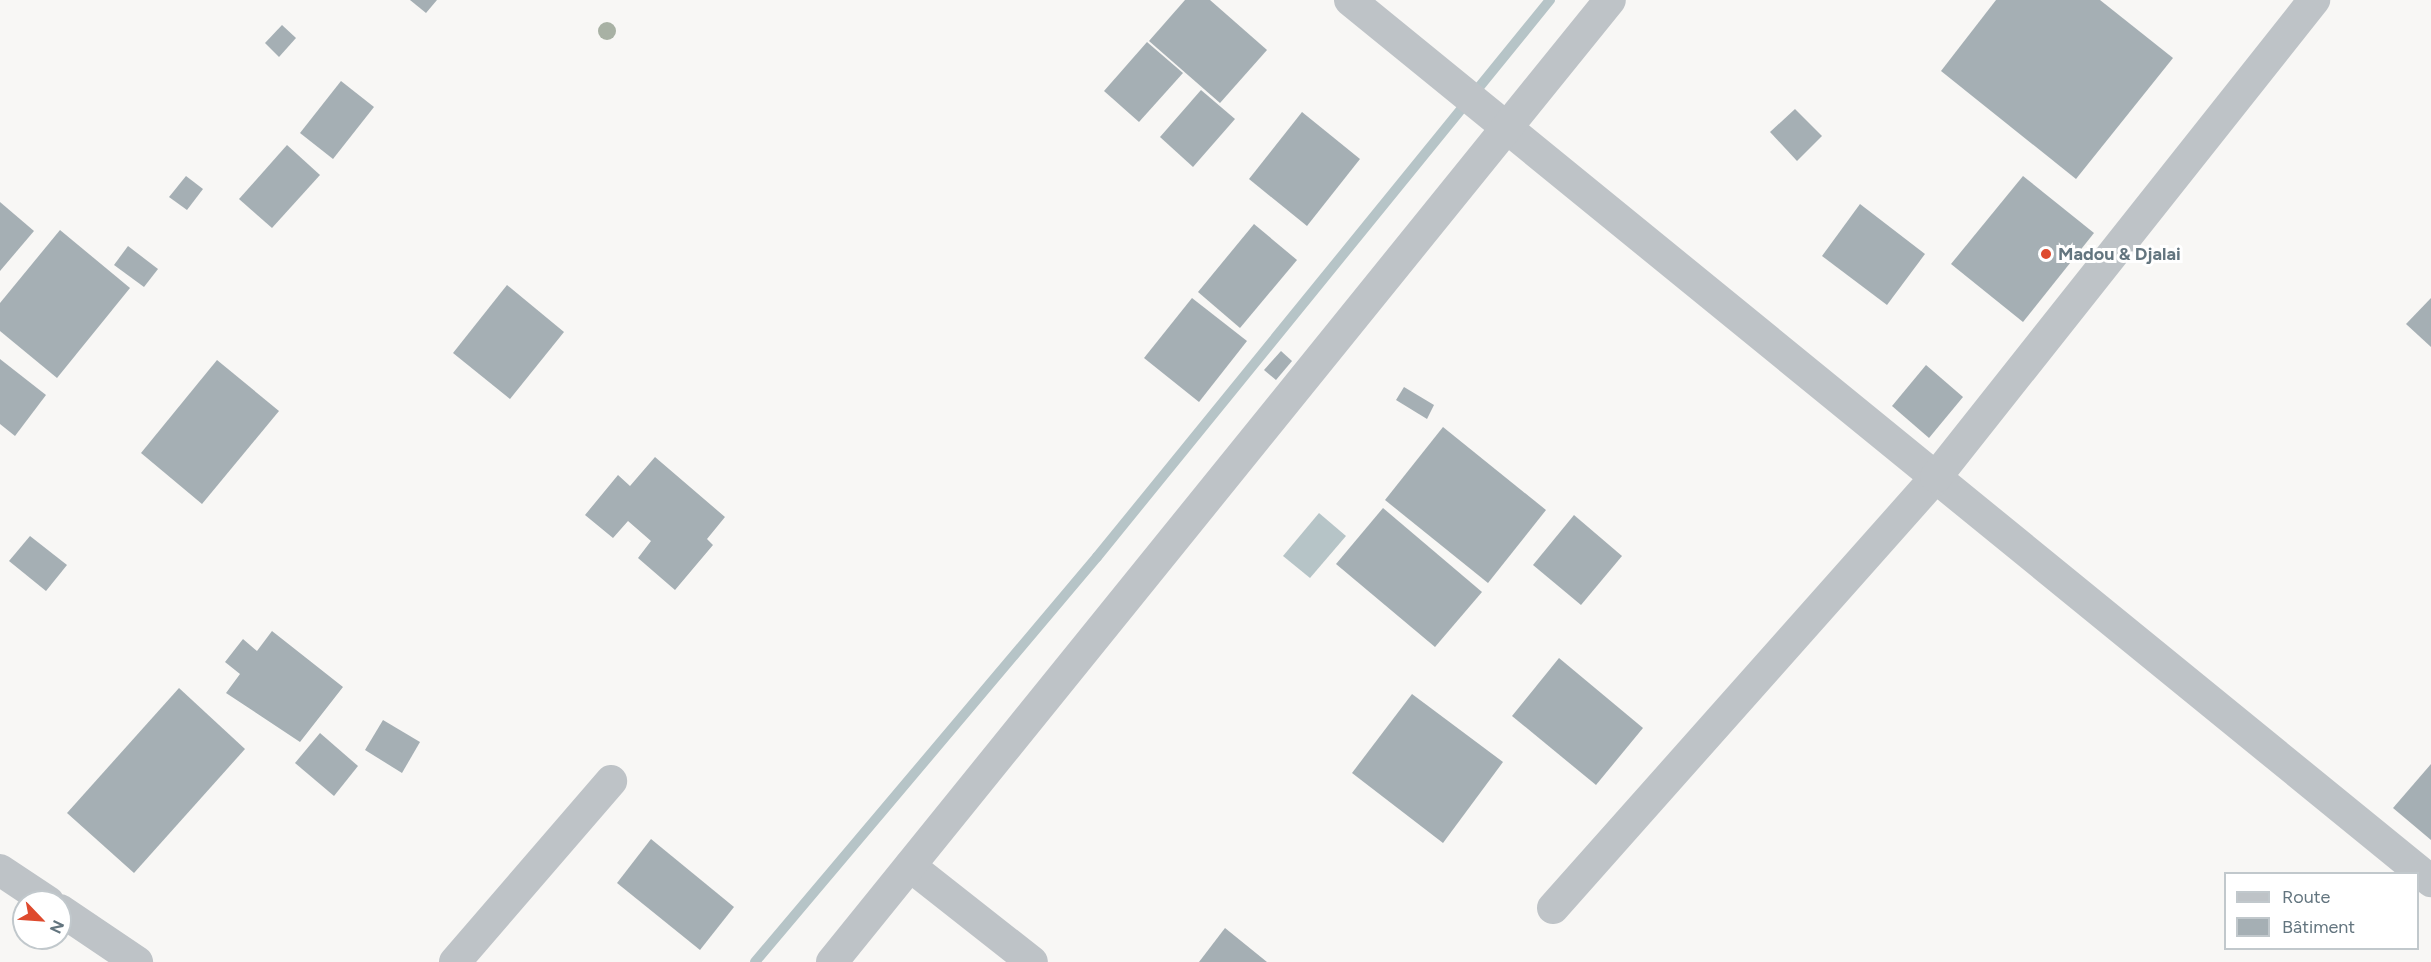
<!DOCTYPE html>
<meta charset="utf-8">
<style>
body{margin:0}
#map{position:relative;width:2431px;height:962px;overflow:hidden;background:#f8f7f5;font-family:Figtree,sans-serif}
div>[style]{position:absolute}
.water>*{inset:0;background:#b6c4c7}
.stream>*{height:10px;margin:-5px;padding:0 5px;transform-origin:5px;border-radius:5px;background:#b6c4c7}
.building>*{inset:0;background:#a5afb4}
.minor>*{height:32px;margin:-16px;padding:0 16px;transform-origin:16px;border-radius:16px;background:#bec3c7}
.trees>*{width:18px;height:18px;margin:-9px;border-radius:50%;background:#a8b1a4}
.dots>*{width:16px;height:16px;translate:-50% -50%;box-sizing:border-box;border:3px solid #fff;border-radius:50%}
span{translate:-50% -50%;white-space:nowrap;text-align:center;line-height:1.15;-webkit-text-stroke:6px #fff;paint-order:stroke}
.poi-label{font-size:18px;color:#63757f;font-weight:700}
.left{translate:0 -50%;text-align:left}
.legend{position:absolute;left:2224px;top:872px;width:195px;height:78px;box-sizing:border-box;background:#fff;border:2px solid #c1c8cc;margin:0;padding:8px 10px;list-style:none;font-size:18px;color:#63757f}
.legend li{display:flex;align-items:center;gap:12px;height:30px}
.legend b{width:30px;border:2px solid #c1c8cc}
.north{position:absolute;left:12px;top:890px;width:60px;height:60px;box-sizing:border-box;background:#fff;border:2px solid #c1c8cc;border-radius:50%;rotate:115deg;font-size:16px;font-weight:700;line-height:24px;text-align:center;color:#63757f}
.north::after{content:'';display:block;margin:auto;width:21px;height:27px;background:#de4a2e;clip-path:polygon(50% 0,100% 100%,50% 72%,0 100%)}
</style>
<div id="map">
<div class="water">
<div style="clip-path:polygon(1319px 513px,1346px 536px,1310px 578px,1283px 556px)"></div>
</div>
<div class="stream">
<div style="left:755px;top:962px;width:530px;rotate:-49.82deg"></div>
<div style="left:1097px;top:557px;width:718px;rotate:-50.88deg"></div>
</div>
<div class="building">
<div style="clip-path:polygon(410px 0,437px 0,426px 13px)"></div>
<div style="clip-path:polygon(1185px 0,1210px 0,1267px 50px,1220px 103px,1149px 41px)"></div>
<div style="clip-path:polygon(1996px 0,2100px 0,2173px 58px,2076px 179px,1941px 71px)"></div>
<div style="clip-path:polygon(282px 25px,296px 38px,279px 57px,265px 43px)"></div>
<div style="clip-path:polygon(1147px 42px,1183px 73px,1139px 122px,1104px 91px)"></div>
<div style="clip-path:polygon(341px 81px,374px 107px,333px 159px,300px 133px)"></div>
<div style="clip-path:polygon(1201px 90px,1235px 119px,1193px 167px,1160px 137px)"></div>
<div style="clip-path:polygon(1795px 109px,1822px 136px,1797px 161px,1770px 132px)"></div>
<div style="clip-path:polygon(1302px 112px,1360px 159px,1307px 226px,1249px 179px)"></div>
<div style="clip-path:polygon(287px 145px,320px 175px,272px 228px,239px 199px)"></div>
<div style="clip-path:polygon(186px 176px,203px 189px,187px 210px,169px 197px)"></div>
<div style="clip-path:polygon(2023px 176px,2094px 233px,2023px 322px,1951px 264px)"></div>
<div style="clip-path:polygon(0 202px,34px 231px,0 271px)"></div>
<div style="clip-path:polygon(1860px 204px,1925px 254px,1887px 305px,1822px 256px)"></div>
<div style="clip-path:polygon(1254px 224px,1297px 260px,1240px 328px,1198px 292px)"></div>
<div style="clip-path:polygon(60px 230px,130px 288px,57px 378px,0 331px,0 303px)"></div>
<div style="clip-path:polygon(128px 246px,158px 269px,144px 287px,114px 265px)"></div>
<div style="clip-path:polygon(507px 285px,564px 332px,510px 399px,453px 353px)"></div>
<div style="clip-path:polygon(1192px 298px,1247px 341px,1199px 402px,1144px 358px)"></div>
<div style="clip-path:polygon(2431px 298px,2431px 347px,2406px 324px)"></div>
<div style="clip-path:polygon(1281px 351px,1292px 361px,1276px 380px,1264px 370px)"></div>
<div style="clip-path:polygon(0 359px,46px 395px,15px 436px,0 424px)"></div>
<div style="clip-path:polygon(217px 360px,279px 411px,202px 504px,141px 453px)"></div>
<div style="clip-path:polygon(1926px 365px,1963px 397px,1929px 438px,1892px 406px)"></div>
<div style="clip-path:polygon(1404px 387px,1434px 405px,1427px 419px,1396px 400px)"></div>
<div style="clip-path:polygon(1443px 427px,1546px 510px,1488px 583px,1385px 500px)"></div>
<div style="clip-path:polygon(655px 457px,725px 517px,707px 539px,713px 545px,675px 590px,638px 558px,651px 541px,628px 521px,613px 538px,585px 515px,618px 475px,630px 486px)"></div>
<div style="clip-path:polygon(1383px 508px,1482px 592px,1435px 647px,1336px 564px)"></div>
<div style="clip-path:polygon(1574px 515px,1622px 556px,1581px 605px,1533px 565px)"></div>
<div style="clip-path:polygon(30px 536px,67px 565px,46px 591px,9px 561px)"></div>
<div style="clip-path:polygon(272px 631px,343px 687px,300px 742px,226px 693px,240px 674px,225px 662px,243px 639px,257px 651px)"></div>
<div style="clip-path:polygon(1559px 658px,1643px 728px,1596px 785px,1512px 716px)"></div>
<div style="clip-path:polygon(179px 688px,245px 749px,134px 873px,67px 813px)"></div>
<div style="clip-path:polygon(1412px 694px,1503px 762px,1443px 843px,1352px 773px)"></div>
<div style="clip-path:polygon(383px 720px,420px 742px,402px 773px,365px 750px)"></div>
<div style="clip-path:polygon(320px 733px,358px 766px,334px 796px,295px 763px)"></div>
<div style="clip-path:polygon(2431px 764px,2431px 840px,2393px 808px)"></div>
<div style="clip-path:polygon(651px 839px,734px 907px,700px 950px,617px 883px)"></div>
<div style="clip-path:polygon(1225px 928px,1267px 962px,1199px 962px)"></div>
</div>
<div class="minor">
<div style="left:1350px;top:0;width:1395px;rotate:39.18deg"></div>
<div style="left:910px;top:866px;width:155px;rotate:38.2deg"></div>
<div style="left:0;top:870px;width:58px;rotate:33.7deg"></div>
<div style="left:1553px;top:908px;width:577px;rotate:-48.37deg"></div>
<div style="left:1936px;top:477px;width:609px;rotate:-51.6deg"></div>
<div style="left:60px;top:910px;width:93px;rotate:34deg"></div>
<div style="left:455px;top:962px;width:239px;rotate:-49.2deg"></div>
<div style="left:832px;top:962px;width:1237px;rotate:-51.04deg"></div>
</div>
<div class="trees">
<div style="left:607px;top:31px"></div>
</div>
<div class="dots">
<div style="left:2046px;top:254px;background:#de4a2e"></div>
</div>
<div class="poi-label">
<span class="left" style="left:2058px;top:254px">Madou &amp; Djalai</span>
</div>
<ul class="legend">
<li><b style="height:8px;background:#bec3c7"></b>Route</li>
<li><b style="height:16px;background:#a5afb4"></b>Bâtiment</li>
</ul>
<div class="north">N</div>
</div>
